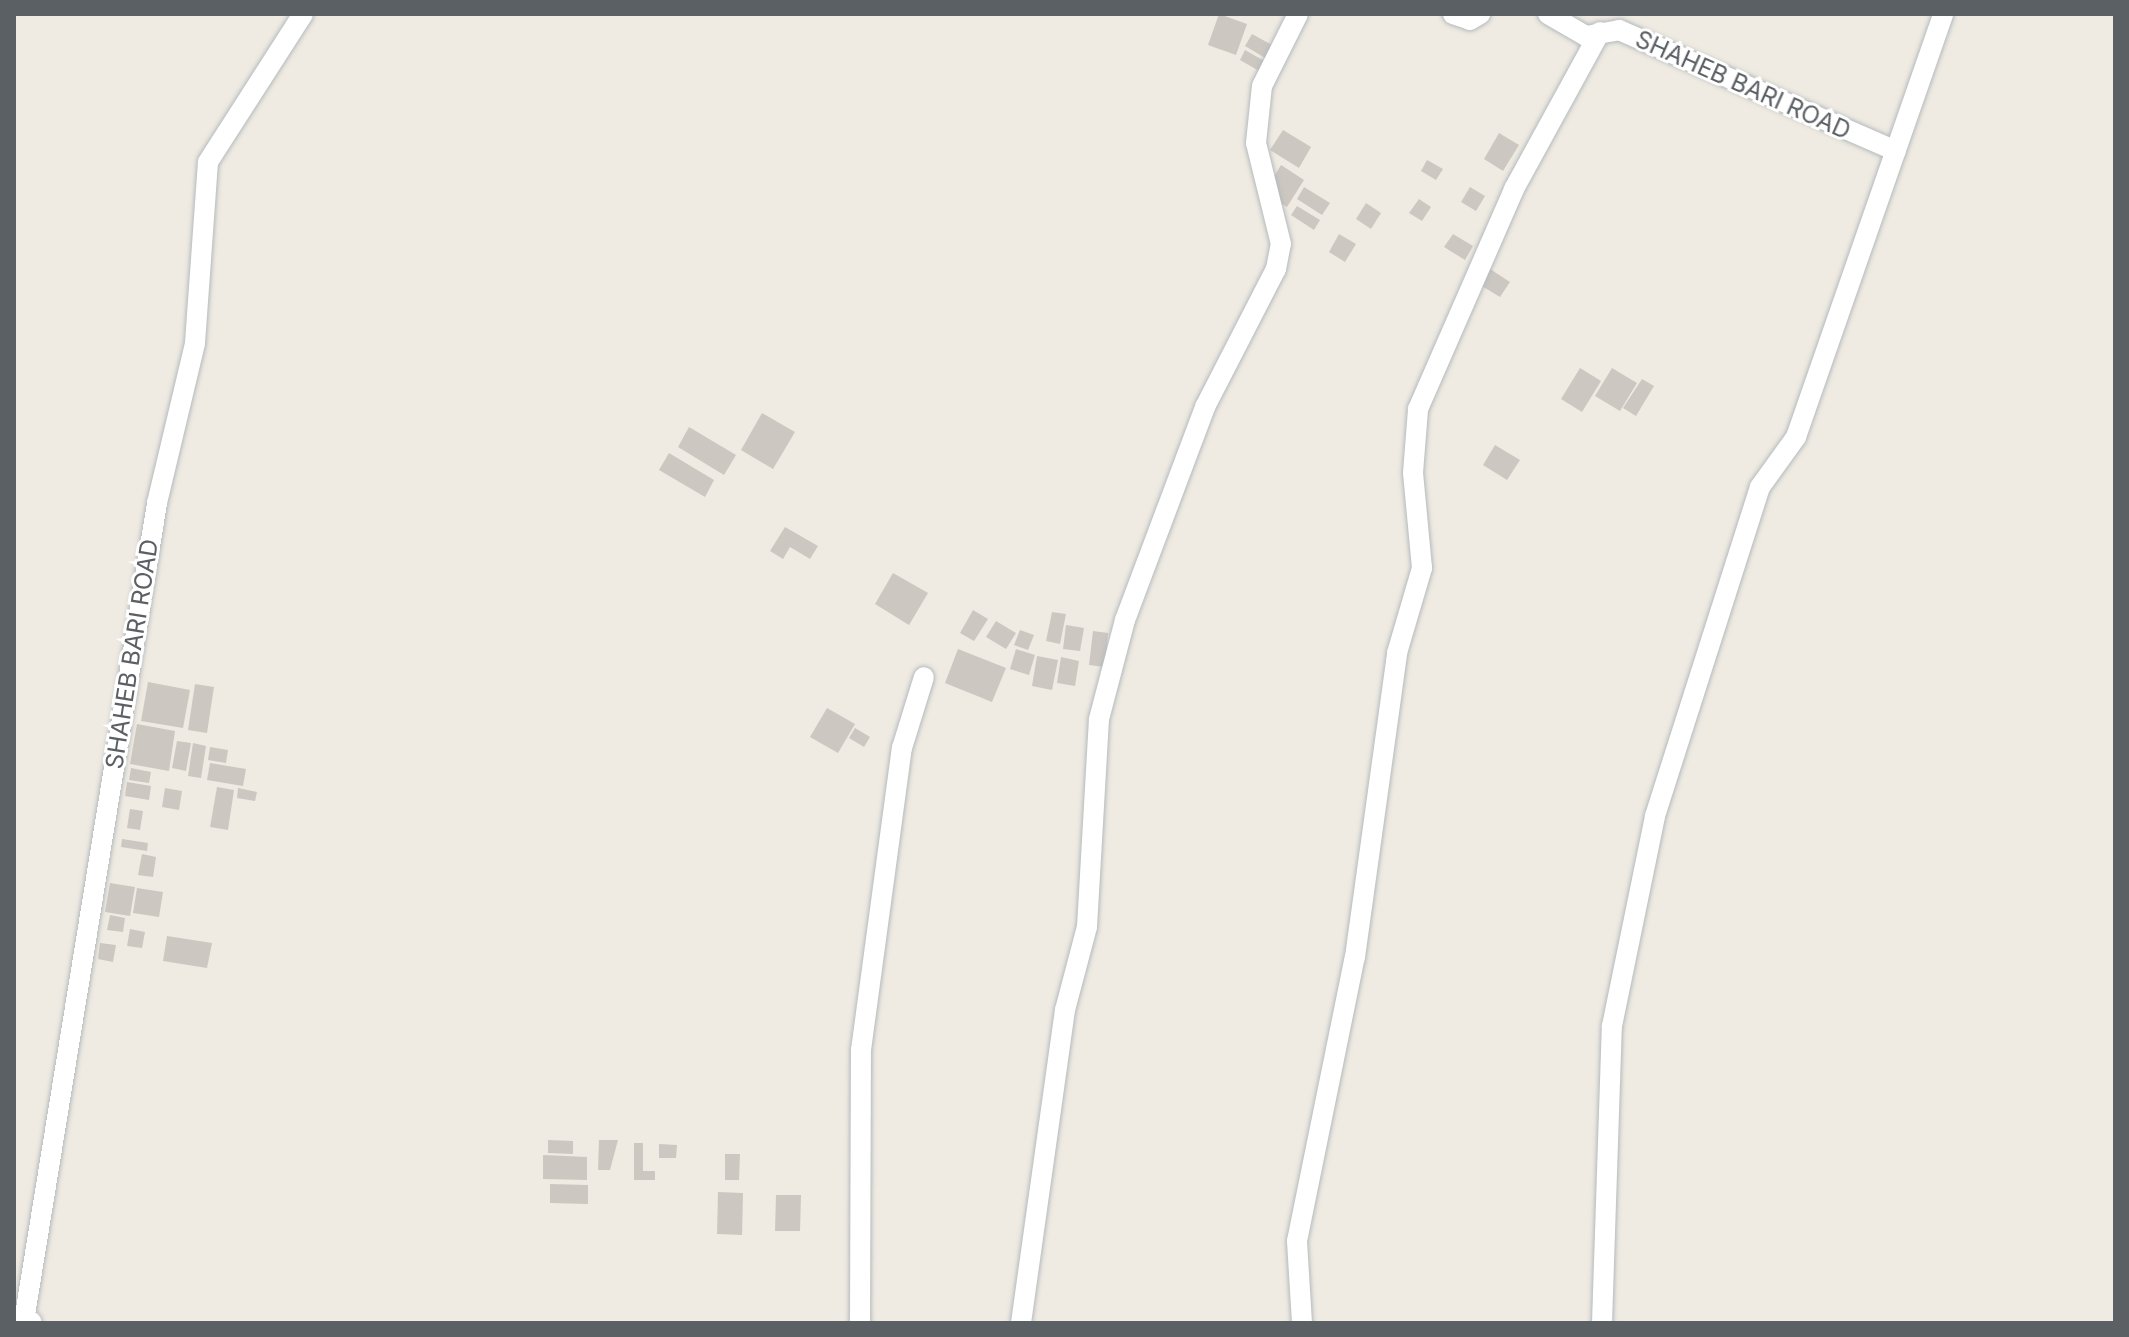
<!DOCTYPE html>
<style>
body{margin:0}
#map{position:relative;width:2129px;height:1337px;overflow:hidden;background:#efebe2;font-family:Inter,sans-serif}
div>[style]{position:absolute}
.building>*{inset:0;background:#ccc7c1}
.roads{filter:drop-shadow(0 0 2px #b5babe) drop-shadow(0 0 2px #b5babe)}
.minor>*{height:20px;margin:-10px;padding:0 10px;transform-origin:10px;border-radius:10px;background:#fff}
.tertiary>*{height:24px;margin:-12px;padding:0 12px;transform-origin:12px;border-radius:12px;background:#fff}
span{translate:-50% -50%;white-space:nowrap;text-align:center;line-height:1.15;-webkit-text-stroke:6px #fff;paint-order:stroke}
.street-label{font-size:24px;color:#5b6065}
.frame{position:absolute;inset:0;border:16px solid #5b6065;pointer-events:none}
</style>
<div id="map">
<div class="building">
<div style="clip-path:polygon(1219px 14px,1247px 24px,1236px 55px,1208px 45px)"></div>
<div style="clip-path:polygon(1252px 34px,1274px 46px,1267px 59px,1245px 46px)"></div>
<div style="clip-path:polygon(1245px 50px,1266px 62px,1261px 72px,1240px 60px)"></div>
<div style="clip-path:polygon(1283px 130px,1311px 147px,1299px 168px,1270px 150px)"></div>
<div style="clip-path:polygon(1499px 133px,1519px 145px,1503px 171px,1484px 159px)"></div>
<div style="clip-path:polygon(1427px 160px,1443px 169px,1436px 180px,1421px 171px)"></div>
<div style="clip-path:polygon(1281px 165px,1304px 180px,1287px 207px,1264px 193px)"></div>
<div style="clip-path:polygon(1304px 187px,1330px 203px,1322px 215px,1297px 199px)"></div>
<div style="clip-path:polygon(1470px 187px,1485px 196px,1476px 211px,1461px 202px)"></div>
<div style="clip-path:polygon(1419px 199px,1431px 207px,1422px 221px,1409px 213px)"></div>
<div style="clip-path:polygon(1366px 203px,1381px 213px,1371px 229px,1356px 219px)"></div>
<div style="clip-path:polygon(1297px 206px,1320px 220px,1314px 230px,1291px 215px)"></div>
<div style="clip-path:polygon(1339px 234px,1356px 244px,1345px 262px,1329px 252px)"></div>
<div style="clip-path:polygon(1453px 234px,1473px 246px,1465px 260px,1444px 247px)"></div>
<div style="clip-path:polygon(1487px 267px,1510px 282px,1500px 297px,1477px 283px)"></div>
<div style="clip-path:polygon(1580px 368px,1601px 381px,1582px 412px,1561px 399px)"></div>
<div style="clip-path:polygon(1612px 368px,1637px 383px,1620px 411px,1595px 396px)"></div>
<div style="clip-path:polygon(1642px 379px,1654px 386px,1636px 416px,1623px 408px)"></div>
<div style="clip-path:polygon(762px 413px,795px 432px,773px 469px,741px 450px)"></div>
<div style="clip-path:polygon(689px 427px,736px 455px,724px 475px,678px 447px)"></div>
<div style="clip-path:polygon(1495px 445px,1520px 460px,1507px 480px,1483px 465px)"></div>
<div style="clip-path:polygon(669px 453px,714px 480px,705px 497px,659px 470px)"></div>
<div style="clip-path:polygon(785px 527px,818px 546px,810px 559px,790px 547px,783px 559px,770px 551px)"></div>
<div style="clip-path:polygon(893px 573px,928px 593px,909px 625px,875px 604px)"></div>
<div style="clip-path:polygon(973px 610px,988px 619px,974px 641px,960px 633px)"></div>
<div style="clip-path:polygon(1052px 612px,1066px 614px,1060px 644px,1046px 641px)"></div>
<div style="clip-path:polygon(996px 621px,1016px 633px,1006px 649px,986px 637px)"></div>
<div style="clip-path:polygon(1066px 625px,1084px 628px,1080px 651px,1063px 649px)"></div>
<div style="clip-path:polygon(1020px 630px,1034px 635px,1028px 650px,1014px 645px)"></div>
<div style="clip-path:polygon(1093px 631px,1108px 633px,1105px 667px,1089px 665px)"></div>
<div style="clip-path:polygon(958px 649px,1006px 668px,992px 702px,945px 683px)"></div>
<div style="clip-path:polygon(1016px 649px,1035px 655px,1029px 675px,1010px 669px)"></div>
<div style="clip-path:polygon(1037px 656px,1058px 660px,1052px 690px,1032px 686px)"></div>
<div style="clip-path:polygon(1061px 657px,1079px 661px,1075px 686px,1057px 683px)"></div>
<div style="clip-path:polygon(148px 682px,190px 690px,183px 728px,141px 721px)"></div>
<div style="clip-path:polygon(195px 684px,214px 687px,207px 733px,188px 730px)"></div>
<div style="clip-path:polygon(827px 708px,855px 724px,838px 753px,810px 737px)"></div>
<div style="clip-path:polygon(137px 724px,175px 731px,169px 771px,130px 764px)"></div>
<div style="clip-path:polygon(855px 728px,870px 737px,864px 747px,849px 738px)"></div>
<div style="clip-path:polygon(177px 741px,191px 743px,186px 771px,172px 768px)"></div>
<div style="clip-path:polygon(193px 743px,206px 746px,201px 778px,188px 776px)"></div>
<div style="clip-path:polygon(210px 747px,228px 750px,226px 763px,208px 760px)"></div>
<div style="clip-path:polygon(210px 763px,246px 769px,243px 786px,207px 780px)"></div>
<div style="clip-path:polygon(131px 768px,151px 772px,149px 783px,129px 780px)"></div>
<div style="clip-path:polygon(127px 782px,151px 786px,149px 800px,125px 796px)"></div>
<div style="clip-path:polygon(217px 787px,234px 790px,228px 830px,210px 827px)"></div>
<div style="clip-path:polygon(165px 788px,182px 791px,179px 810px,162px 807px)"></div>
<div style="clip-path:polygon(238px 788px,257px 792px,255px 801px,237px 798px)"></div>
<div style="clip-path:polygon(130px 809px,143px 811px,140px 830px,127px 828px)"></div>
<div style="clip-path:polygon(122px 839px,148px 843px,147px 851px,121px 847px)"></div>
<div style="clip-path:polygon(142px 854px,156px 857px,153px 877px,138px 875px)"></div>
<div style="clip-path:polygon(110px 883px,135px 887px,130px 916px,105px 912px)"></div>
<div style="clip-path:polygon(137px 888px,163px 892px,159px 917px,133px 913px)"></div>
<div style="clip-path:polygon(110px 915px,125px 918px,123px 932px,107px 930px)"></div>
<div style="clip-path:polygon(130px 929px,145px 932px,142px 948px,127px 946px)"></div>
<div style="clip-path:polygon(167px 936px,212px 943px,207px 968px,163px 961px)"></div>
<div style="clip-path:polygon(100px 943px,116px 945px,113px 962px,98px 959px)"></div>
<div style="clip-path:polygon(548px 1140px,573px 1141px,573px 1154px,548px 1153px)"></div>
<div style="clip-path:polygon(599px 1140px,618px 1140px,610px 1170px,598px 1170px)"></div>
<div style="clip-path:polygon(634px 1143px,643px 1143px,643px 1171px,655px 1171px,655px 1180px,634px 1180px)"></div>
<div style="clip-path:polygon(659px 1144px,677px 1145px,676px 1158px,659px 1158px)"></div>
<div style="clip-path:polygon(725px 1154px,740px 1154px,739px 1180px,725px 1180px)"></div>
<div style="clip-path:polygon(543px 1155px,587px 1157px,587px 1180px,543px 1179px)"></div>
<div style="clip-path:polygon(550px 1184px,588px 1185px,588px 1204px,550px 1203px)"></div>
<div style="clip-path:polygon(718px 1192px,743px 1193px,742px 1235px,717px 1234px)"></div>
<div style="clip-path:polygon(776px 1195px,801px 1195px,800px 1231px,775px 1231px)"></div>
</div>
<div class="roads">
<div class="minor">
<div style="left:1453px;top:14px;width:18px;rotate:19deg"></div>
<div style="left:1470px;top:20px;width:12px;rotate:-31deg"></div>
<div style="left:1548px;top:14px;width:44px;rotate:30.1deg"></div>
<div style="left:1586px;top:36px;width:34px;rotate:-10deg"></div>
<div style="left:1619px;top:30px;width:302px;rotate:23.6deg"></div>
<div style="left:24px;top:1321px;width:829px;rotate:-80.76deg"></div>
<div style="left:157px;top:503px;width:164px;rotate:-76.6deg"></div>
<div style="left:195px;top:343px;width:181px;rotate:-85.9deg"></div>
<div style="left:208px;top:162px;width:176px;rotate:-57.3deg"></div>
<div style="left:860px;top:1323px;width:273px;rotate:-89.8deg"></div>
<div style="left:861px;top:1050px;width:305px;rotate:-82.3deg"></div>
<div style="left:902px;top:748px;width:74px;rotate:-72.8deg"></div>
<div style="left:1021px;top:1323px;width:316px;rotate:-82deg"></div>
<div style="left:1065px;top:1010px;width:86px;rotate:-75.2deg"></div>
<div style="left:1087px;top:927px;width:208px;rotate:-86.7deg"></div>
<div style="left:1099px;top:719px;width:102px;rotate:-75.3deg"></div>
<div style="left:1125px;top:620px;width:228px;rotate:-69.4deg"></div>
<div style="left:1205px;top:407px;width:155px;rotate:-62.8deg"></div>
<div style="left:1276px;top:269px;width:25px;rotate:-79deg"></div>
<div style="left:1281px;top:244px;width:104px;rotate:-103.9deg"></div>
<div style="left:1256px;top:143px;width:57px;rotate:-84deg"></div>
<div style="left:1262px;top:86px;width:80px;rotate:-63.4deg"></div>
<div style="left:1302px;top:1323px;width:82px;rotate:-93.5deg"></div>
<div style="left:1297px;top:1241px;width:290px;rotate:-78.5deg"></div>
<div style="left:1355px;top:957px;width:307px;rotate:-82.1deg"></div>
<div style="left:1397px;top:653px;width:89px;rotate:-73.6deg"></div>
<div style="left:1422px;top:568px;width:95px;rotate:-95.4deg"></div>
<div style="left:1413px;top:473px;width:64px;rotate:-85.5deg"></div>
<div style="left:1418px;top:409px;width:240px;rotate:-66.4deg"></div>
<div style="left:1514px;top:189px;width:179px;rotate:-61.3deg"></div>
<div style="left:1602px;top:1323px;width:297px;rotate:-88.1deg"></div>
<div style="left:1612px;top:1026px;width:214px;rotate:-78.4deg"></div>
<div style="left:1655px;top:816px;width:345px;rotate:-72.3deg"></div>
<div style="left:1760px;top:487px;width:62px;rotate:-54.2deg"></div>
<div style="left:1796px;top:437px;width:448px;rotate:-70.8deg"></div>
</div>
<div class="tertiary">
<div style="left:14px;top:1319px;width:16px;rotate:14deg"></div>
</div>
</div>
<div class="street-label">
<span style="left:1743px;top:85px;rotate:24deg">SHAHEB BARI ROAD</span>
<span style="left:132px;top:654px;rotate:-81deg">SHAHEB BARI ROAD</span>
</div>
<div class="frame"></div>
</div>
